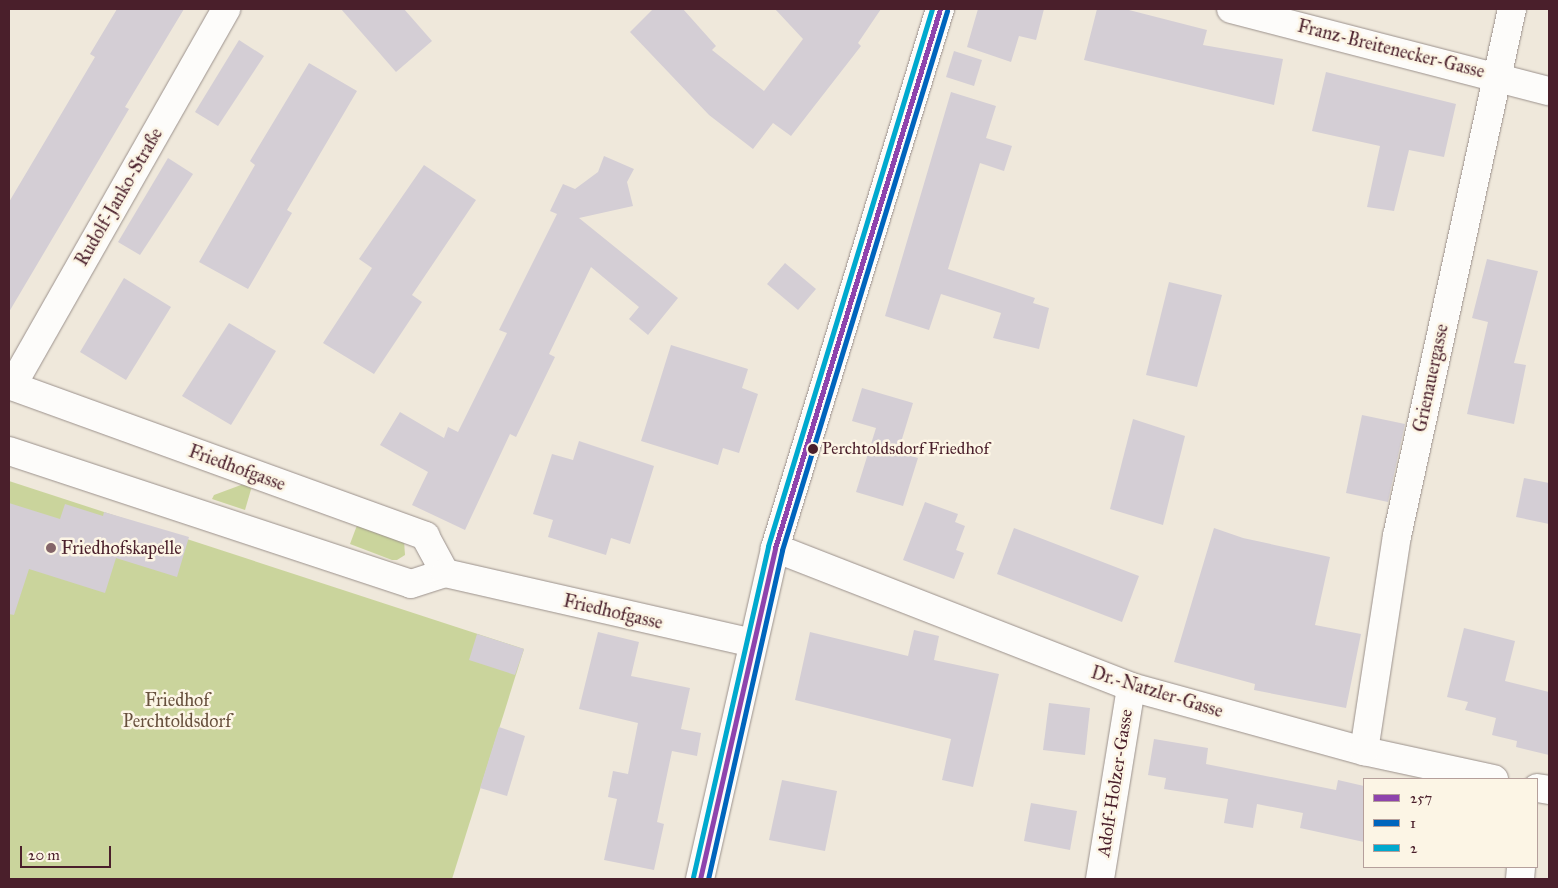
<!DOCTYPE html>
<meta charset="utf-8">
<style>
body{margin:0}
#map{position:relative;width:1558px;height:888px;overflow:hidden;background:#efe8db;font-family:"IM FELL Great Primer",serif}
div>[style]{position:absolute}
.green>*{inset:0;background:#cad49c}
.building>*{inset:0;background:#d4ced5}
.roads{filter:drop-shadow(0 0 1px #9b918c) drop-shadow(0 0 1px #9b918c)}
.minor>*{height:28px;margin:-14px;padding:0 14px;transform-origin:14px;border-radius:14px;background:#fdfcfa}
.bus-1>*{height:5px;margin:-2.5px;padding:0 2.5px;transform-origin:2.5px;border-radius:2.5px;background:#8e44ad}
.bus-2>*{height:5px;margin:-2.5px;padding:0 2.5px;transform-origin:2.5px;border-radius:2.5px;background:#0065bd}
.bus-3>*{height:5px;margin:-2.5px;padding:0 2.5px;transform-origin:2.5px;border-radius:2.5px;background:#00a9ce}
.dots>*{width:14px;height:14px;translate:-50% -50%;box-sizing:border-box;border:2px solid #fcf5e5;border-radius:50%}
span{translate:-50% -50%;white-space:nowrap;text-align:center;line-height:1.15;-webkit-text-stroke:5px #fcf5e5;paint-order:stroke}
.bus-label{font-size:17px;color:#4a1f2b}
.left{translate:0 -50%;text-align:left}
.street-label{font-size:18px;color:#4a1f2b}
.poi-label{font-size:18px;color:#4a1f2b}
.park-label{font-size:18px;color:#67503d}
.frame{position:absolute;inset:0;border:10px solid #4a1f2b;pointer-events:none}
.legend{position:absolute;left:1363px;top:778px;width:175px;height:90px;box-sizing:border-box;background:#fcf5e5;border:1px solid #b59f9b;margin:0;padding:6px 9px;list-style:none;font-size:15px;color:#4a1f2b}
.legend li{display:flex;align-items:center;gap:10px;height:25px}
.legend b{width:25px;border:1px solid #b59f9b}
.scale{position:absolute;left:20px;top:846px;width:91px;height:22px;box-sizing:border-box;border:2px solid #4a1f2b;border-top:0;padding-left:6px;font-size:15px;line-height:18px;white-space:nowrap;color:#4a1f2b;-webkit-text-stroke:4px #fcf5e5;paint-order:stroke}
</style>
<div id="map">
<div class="green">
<div style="clip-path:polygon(9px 481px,524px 649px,452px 879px,9px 879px)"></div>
<div style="clip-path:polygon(249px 482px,252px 486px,245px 510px,212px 499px,214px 495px)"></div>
<div style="clip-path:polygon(359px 520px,404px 541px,405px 555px,397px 560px,392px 560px,350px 544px)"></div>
</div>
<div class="building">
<div style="clip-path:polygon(117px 9px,184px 9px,125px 107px,129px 109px,9px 312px,9px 202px,95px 57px,90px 54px)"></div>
<div style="clip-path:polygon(341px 9px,404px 9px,432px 41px,396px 72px)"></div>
<div style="clip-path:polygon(653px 9px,683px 9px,716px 46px,712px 50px,764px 91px,803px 39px,775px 9px,881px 9px,858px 43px,861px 46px,791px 136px,773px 123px,753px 149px,709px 115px,630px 32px)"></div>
<div style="clip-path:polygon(978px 9px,1044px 9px,1036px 40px,1019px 36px,1011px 62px,967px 47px)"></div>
<div style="clip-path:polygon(1097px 9px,1125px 9px,1207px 30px,1203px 45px,1283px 59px,1274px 105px,1084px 60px)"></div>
<div style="clip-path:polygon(239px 40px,264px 56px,218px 126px,195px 112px)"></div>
<div style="clip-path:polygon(954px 51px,982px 60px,974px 86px,946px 77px)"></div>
<div style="clip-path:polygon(309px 63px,357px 91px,287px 210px,292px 213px,248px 289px,199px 262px,255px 165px,250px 161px)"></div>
<div style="clip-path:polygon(1326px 72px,1456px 104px,1444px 157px,1409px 150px,1394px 211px,1367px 207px,1380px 146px,1312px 131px)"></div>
<div style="clip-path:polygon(951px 92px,996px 106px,986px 138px,1012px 146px,1004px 171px,980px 163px,948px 269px,1035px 298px,1033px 303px,1049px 308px,1039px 349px,993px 338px,1001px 313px,941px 294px,929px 330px,885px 316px)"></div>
<div style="clip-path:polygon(604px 156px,634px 169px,627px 182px,633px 206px,579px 218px,678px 298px,648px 335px,629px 319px,639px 307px,591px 267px,549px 354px,555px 357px,516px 437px,510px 434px,465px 530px,412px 505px,428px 472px,380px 445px,400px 412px,444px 438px,448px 427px,458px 432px,507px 333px,499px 330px,557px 214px,550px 211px,563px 184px,575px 189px,598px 172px)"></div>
<div style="clip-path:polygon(168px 158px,193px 174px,140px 255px,118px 242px)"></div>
<div style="clip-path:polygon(424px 165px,476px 200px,412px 295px,422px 302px,374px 374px,323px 343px,372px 268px,359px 259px)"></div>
<div style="clip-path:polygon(1487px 259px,1538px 271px,1514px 363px,1526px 365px,1514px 424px,1467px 414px,1488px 322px,1472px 318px)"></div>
<div style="clip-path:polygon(785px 263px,816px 289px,798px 310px,767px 284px)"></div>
<div style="clip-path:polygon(124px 278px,171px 307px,126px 380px,80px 352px)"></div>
<div style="clip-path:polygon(1169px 282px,1222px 295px,1197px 387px,1146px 375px)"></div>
<div style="clip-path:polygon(229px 323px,276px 351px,231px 425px,182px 396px)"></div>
<div style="clip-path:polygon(671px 345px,748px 369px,742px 388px,758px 394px,739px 453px,723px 448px,718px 465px,641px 441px)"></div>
<div style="clip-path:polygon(862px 388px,913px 403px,898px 452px,918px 458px,903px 506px,856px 492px,876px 428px,852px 421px)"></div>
<div style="clip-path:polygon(1362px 415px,1405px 424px,1388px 502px,1346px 493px)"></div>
<div style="clip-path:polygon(1133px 419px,1185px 436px,1163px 525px,1110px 509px)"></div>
<div style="clip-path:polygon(579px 441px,654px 466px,630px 544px,611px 538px,606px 555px,548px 537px,553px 520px,533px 514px,552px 454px,573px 460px)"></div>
<div style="clip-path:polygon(1524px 478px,1549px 483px,1549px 524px,1516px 517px)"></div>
<div style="clip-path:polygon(925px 502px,958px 514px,955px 522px,965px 526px,956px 550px,964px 553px,954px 579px,903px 560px)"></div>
<div style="clip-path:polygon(9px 503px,60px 519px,65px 504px,103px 516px,104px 512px,189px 537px,177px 577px,116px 558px,105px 593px,29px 569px,14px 615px,9px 614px)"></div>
<div style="clip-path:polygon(1014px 528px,1139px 576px,1122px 622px,997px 574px)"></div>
<div style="clip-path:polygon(1214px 528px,1243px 538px,1330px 557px,1315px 625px,1361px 634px,1346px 708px,1254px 690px,1255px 684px,1174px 662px)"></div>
<div style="clip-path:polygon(1464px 628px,1515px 641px,1505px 681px,1549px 692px,1549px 755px,1516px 747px,1517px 741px,1492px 735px,1496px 718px,1465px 710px,1468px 702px,1447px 697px)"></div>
<div style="clip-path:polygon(914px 630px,939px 636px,934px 660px,999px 674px,973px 787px,942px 780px,951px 739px,795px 700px,810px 632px,908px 656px)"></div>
<div style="clip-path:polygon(598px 632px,639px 642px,631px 676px,690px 688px,681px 729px,701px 733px,697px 756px,672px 751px,657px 822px,664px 824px,654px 870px,604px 860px,617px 799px,608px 797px,613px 771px,628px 774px,638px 723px,579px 709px)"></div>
<div style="clip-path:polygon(477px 634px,524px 649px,515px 675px,469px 660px)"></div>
<div style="clip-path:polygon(1049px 703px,1090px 708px,1085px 755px,1043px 750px)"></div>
<div style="clip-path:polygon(499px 727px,525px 736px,507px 796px,480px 788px)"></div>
<div style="clip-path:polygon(1154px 739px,1208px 748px,1206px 764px,1336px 790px,1338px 780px,1364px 786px,1364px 842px,1300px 828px,1303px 813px,1257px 804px,1253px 828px,1224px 823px,1228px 799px,1164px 789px,1166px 778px,1148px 775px)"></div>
<div style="clip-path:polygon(782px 780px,837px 791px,825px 851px,769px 840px)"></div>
<div style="clip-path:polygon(1031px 803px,1077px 811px,1070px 850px,1024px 841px)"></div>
</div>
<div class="roads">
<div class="minor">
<div style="left:1231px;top:9px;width:328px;rotate:14.5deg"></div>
<div style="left:9px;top:385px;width:443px;rotate:19.9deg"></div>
<div style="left:425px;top:536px;width:42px;rotate:61.6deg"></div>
<div style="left:12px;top:386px;width:434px;rotate:-60.4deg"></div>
<div style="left:9px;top:451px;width:423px;rotate:18.3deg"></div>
<div style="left:411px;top:584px;width:36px;rotate:-18deg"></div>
<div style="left:445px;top:573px;width:315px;rotate:12.8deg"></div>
<div style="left:775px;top:548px;width:382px;rotate:21.3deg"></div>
<div style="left:1131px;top:687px;width:242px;rotate:15.4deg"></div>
<div style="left:1364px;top:751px;width:133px;rotate:12.2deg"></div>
<div style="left:1364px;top:751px;width:218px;rotate:-81.3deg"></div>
<div style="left:1397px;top:536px;width:539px;rotate:-77.69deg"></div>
<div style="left:1537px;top:788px;width:12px;rotate:9deg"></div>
<div style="left:700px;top:879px;width:339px;rotate:-77.2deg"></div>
<div style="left:775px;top:548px;width:564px;rotate:-72.98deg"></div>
<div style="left:1100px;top:879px;width:194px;rotate:-80.8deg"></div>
<div style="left:1520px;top:879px;width:12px;rotate:-85deg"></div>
</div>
</div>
<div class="bus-1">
<div style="left:700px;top:879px;width:339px;rotate:-77.2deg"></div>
<div style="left:775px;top:548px;width:564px;rotate:-72.98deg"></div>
</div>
<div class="bus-2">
<div style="left:708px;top:879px;width:337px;rotate:-77.3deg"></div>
<div style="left:782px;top:550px;width:564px;rotate:-72.98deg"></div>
</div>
<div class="bus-3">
<div style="left:693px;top:877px;width:339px;rotate:-77.2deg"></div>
<div style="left:768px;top:546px;width:561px;rotate:-73.02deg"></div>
</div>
<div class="dots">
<div style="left:813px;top:449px;background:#4a1f2b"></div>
<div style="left:51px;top:548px;background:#846569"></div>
</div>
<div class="bus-label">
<span class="left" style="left:822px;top:449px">Perchtoldsdorf Friedhof</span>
</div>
<div class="street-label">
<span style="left:1391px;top:49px;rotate:14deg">Franz-Breitenecker-Gasse</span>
<span style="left:119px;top:197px;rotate:-60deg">Rudolf-Janko-Straße</span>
<span style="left:1431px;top:378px;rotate:-78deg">Grienauergasse</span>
<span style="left:237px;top:468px;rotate:20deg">Friedhofgasse</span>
<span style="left:613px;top:612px;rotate:13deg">Friedhofgasse</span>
<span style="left:1157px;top:692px;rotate:17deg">Dr.-Natzler-Gasse</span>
<span style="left:1115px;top:783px;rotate:-81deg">Adolf-Holzer-Gasse</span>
</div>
<div class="poi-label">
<span class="left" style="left:61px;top:548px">Friedhofskapelle</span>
</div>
<div class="park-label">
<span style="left:177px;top:711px">Friedhof<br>Perchtoldsdorf</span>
</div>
<div class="frame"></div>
<ul class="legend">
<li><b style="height:6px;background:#8e44ad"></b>257</li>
<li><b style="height:6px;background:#0065bd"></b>1</li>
<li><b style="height:6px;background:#00a9ce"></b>2</li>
</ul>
<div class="scale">20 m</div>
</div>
